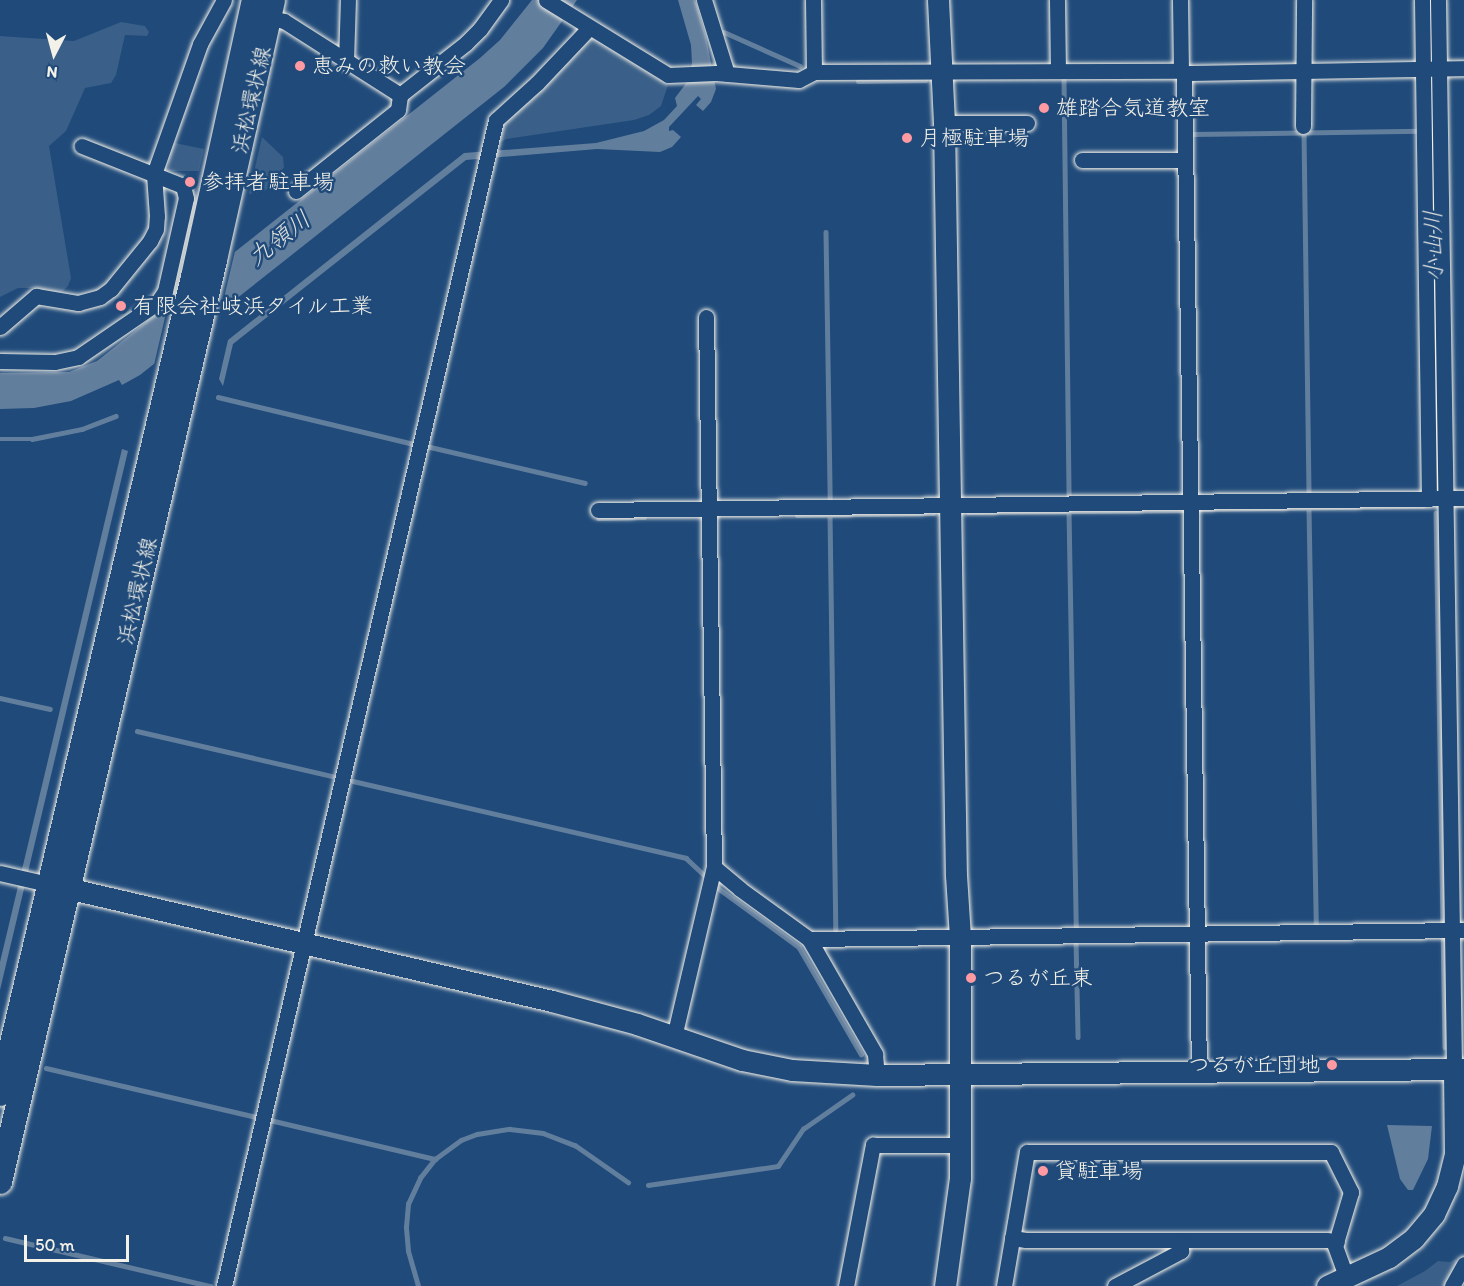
<!DOCTYPE html>
<meta charset="utf-8">
<style>
body{margin:0}
#map{position:relative;width:1464px;height:1286px;overflow:hidden;background:#1f4a7a;font-family:Itim,"Klee One",sans-serif}
div>[style]{position:absolute}
.green>*{inset:0;background:#3a5f88}
.water>*{inset:0;background:#627e9d}
.pier>*{inset:0;background:#1f4a7a}
.stream>*{height:4.5px;margin:-2.25px;padding:0 2.25px;transform-origin:2.25px;border-radius:2.25px;background:#627e9d}
.river>*{height:26px;margin:-13px;padding:0 13px;transform-origin:13px;border-radius:13px;background:#627e9d}
.roads{filter:drop-shadow(0 0 2px #f4f1e8) drop-shadow(0 0 2px #f4f1e8)}
.street>*{height:15px;margin:-7.5px;padding:0 7.5px;transform-origin:7.5px;border-radius:7.5px;background:#1f4a7a}
.secondary>*{height:21px;margin:-10.5px;padding:0 10.5px;transform-origin:10.5px;border-radius:10.5px;background:#1f4a7a}
.primary>*{height:24px;margin:-12px;padding:0 12px;transform-origin:12px;border-radius:12px;background:#1f4a7a}
.dots>*{width:16px;height:16px;translate:-50% -50%;box-sizing:border-box;border:3px solid #1f4a7a;border-radius:50%}
span{translate:-50% -50%;white-space:nowrap;text-align:center;line-height:1.15;-webkit-text-stroke:5px #1f4a7a;paint-order:stroke}
.poi-label{font-size:22px;color:#f4f1e8}
.left{translate:0 -50%;text-align:left}
.right{translate:-100% -50%;text-align:right}
.street-label{font-size:22px;color:#f4f1e8}
.water-label{font-size:24px;color:#dee0dd;font-style:italic}
.north{position:absolute;left:24px;top:24px;width:60px;height:60px;-webkit-text-stroke:4px #1f4a7a;paint-order:stroke;rotate:186deg;font-size:16px;font-weight:700;line-height:24px;text-align:center;color:#f4f1e8}
.north::after{content:'';display:block;margin:auto;width:21px;height:27px;background:#f4f1e8;clip-path:polygon(50% 0,100% 100%,50% 72%,0 100%)}
.scale{position:absolute;left:24px;top:1235px;width:105px;height:27px;box-sizing:border-box;border:3px solid #f4f1e8;border-top:0;padding-left:8px;font-size:18px;line-height:21px;white-space:nowrap;color:#f4f1e8;-webkit-text-stroke:4px #1f4a7a;paint-order:stroke}
</style>
<div id="map">
<div class="green">
<div style="clip-path:polygon(121px 22px,145px 26px,149px 32px,147px 36px,125px 35px,116px 75px,111px 83px,85px 88px,66px 131px,49px 146px,71px 278px,68px 286px,62px 292px,54px 292px,33px 288px,18px 288px,0 297px,0 36px,74px 41px)"></div>
<div style="clip-path:polygon(594px 38px,668px 85px,661px 106px,649px 115px,634px 120px,506px 139px,496px 145px,501px 122px,588px 39px)"></div>
<div style="clip-path:polygon(262px 137px,283px 157px,284px 167px,272px 186px,264px 191px,249px 194px)"></div>
<div style="clip-path:polygon(170px 142px,204px 149px,199px 171px,168px 171px)"></div>
<div style="clip-path:polygon(1455px 1259px,1458px 1262px,1445px 1286px,1397px 1286px,1425px 1271px,1438px 1261px,1450px 1262px)"></div>
</div>
<div class="water">
<div style="clip-path:polygon(532px 0,577px 0,543px 48px,504px 87px,140px 375px,122px 385px,119px 380px,71px 401px,34px 408px,0 409px,0 373px,69px 372px,97px 361px,480px 58px,500px 40px)"></div>
<div style="clip-path:polygon(678px 0,695px 0,706px 37px,716px 89px,711px 102px,703px 111px,696px 105px,701px 99px,698px 96px,669px 127px,669px 131px,673px 130px,681px 137px,672px 147px,660px 152px,597px 149px,466px 160px,233px 344px,223px 386px,219px 379px,228px 340px,464px 153px,596px 143px,644px 131px,664px 120px,677px 106px,675px 98px,687px 82px,692px 64px,691px 45px)"></div>
<div style="clip-path:polygon(122px 449px,128px 451px,0 990px,0 962px)"></div>
<div style="clip-path:polygon(1387px 1125px,1432px 1126px,1428px 1159px,1413px 1190px,1408px 1190px,1400px 1179px)"></div>
</div>
<div class="pier">
<div style="clip-path:polygon(236px 247px,220px 315px,153px 369px,169px 300px)"></div>
</div>
<div class="stream">
<div style="left:724px;top:32px;width:83px;rotate:24.1deg"></div>
<div style="left:1064px;top:79px;width:417px;rotate:89.3deg"></div>
<div style="left:858px;top:81px;width:67px;rotate:-0.9deg"></div>
<div style="left:1304px;top:133px;width:359px;rotate:89.2deg"></div>
<div style="left:1192px;top:134px;width:228px;rotate:-0.8deg"></div>
<div style="left:826px;top:232px;width:267px;rotate:89.1deg"></div>
<div style="left:218px;top:397px;width:202px;rotate:13.5deg"></div>
<div style="left:0;top:439px;width:32px"></div>
<div style="left:32px;top:439px;width:51px;rotate:-11.3deg"></div>
<div style="left:82px;top:429px;width:36px;rotate:-21deg"></div>
<div style="left:426px;top:446px;width:163px;rotate:13.1deg"></div>
<div style="left:1455px;top:506px;width:9px"></div>
<div style="left:1309px;top:508px;width:419px;rotate:89deg"></div>
<div style="left:1197px;top:509px;width:226px;rotate:-0.8deg"></div>
<div style="left:1069px;top:511px;width:420px;rotate:89deg"></div>
<div style="left:968px;top:512px;width:214px;rotate:-0.5deg"></div>
<div style="left:1436px;top:513px;width:534px;rotate:89.03deg"></div>
<div style="left:830px;top:514px;width:419px;rotate:89.2deg"></div>
<div style="left:797px;top:515px;width:136px;rotate:-0.8deg"></div>
<div style="left:598px;top:518px;width:46px;rotate:-1.2deg"></div>
<div style="left:0;top:698px;width:51px;rotate:12.4deg"></div>
<div style="left:137px;top:731px;width:200px;rotate:13deg"></div>
<div style="left:353px;top:781px;width:342px;rotate:13deg"></div>
<div style="left:686px;top:858px;width:26px;rotate:43deg"></div>
<div style="left:718px;top:888px;width:100px;rotate:36.1deg"></div>
<div style="left:799px;top:947px;width:124px;rotate:59.9deg"></div>
<div style="left:1076px;top:939px;width:98px;rotate:88.8deg"></div>
<div style="left:46px;top:1068px;width:216px;rotate:13.1deg"></div>
<div style="left:270px;top:1120px;width:170px;rotate:13.3deg"></div>
<div style="left:648px;top:1185px;width:131px;rotate:-8.3deg"></div>
<div style="left:778px;top:1166px;width:45px;rotate:-56deg"></div>
<div style="left:803px;top:1129px;width:60px;rotate:-34.8deg"></div>
<div style="left:5px;top:1238px;width:211px;rotate:13.2deg"></div>
<div style="left:418px;top:1286px;width:36px;rotate:-106deg"></div>
<div style="left:408px;top:1251px;width:24px;rotate:-95deg"></div>
<div style="left:406px;top:1227px;width:23px;rotate:-85deg"></div>
<div style="left:408px;top:1204px;width:29px;rotate:-65deg"></div>
<div style="left:420px;top:1178px;width:24px;rotate:-52deg"></div>
<div style="left:435px;top:1159px;width:32px;rotate:-36deg"></div>
<div style="left:461px;top:1140px;width:17px;rotate:-21deg"></div>
<div style="left:477px;top:1134px;width:33px;rotate:-9deg"></div>
<div style="left:510px;top:1129px;width:33px;rotate:7deg"></div>
<div style="left:543px;top:1133px;width:34px;rotate:21deg"></div>
<div style="left:575px;top:1145px;width:65px;rotate:34.9deg"></div>
</div>
<div class="river">
<div style="left:1430px;top:0;width:50px;rotate:90deg"></div>
</div>
<div class="roads">
<div class="street">
<div style="left:546px;top:0;width:143px;rotate:31.6deg"></div>
<div style="left:668px;top:75px;width:48px;rotate:-2.4deg"></div>
<div style="left:716px;top:73px;width:83px;rotate:4.8deg"></div>
<div style="left:799px;top:80px;width:17px;rotate:-28deg"></div>
<div style="left:814px;top:72px;width:367px;rotate:-0.2deg"></div>
<div style="left:704px;top:0;width:77px;rotate:72.7deg"></div>
<div style="left:813px;top:0;width:72px;rotate:89.2deg"></div>
<div style="left:1057px;top:0;width:71px;rotate:89.2deg"></div>
<div style="left:1180px;top:0;width:71px;rotate:89.2deg"></div>
<div style="left:1181px;top:71px;width:4px;rotate:34deg"></div>
<div style="left:1184px;top:73px;width:1000px;rotate:89.14deg"></div>
<div style="left:1422px;top:0;width:499px;rotate:89.2deg"></div>
<div style="left:1438px;top:0;width:1069px;rotate:89.14deg"></div>
<div style="left:269px;top:18px;width:15px;rotate:11deg"></div>
<div style="left:284px;top:21px;width:138px;rotate:32.5deg"></div>
<div style="left:400px;top:95px;width:84px;rotate:-38.2deg"></div>
<div style="left:466px;top:43px;width:20px;rotate:-45deg"></div>
<div style="left:480px;top:29px;width:36px;rotate:-54deg"></div>
<div style="left:346px;top:62px;width:62px;rotate:-88.2deg"></div>
<div style="left:1184px;top:73px;width:280px;rotate:-1deg"></div>
<div style="left:944px;top:123px;width:83px"></div>
<div style="left:1303px;top:126px;width:126px;rotate:-89.5deg"></div>
<div style="left:1082px;top:160px;width:103px"></div>
<div style="left:296px;top:191px;width:130px;rotate:-38.5deg"></div>
<div style="left:398px;top:110px;width:15px;rotate:-82deg"></div>
<div style="left:0;top:327px;width:48px;rotate:-40.7deg"></div>
<div style="left:36px;top:296px;width:43px;rotate:9.5deg"></div>
<div style="left:78px;top:303px;width:23px;rotate:-15deg"></div>
<div style="left:100px;top:297px;width:14px;rotate:-36deg"></div>
<div style="left:111px;top:289px;width:62px;rotate:-50.9deg"></div>
<div style="left:150px;top:241px;width:13px;rotate:-63deg"></div>
<div style="left:156px;top:229px;width:13px;rotate:-86deg"></div>
<div style="left:157px;top:216px;width:42px;rotate:-94.1deg"></div>
<div style="left:154px;top:174px;width:138px;rotate:-70.5deg"></div>
<div style="left:200px;top:44px;width:50px;rotate:-61.4deg"></div>
<div style="left:0;top:361px;width:55px;rotate:1deg"></div>
<div style="left:55px;top:362px;width:24px;rotate:-12deg"></div>
<div style="left:78px;top:357px;width:96px;rotate:-34.4deg"></div>
<div style="left:157px;top:303px;width:14px;rotate:-56deg"></div>
<div style="left:165px;top:291px;width:95px;rotate:-77.3deg"></div>
<div style="left:186px;top:198px;width:12px;rotate:-104deg"></div>
<div style="left:183px;top:186px;width:109px;rotate:-158.4deg"></div>
<div style="left:598px;top:510px;width:866px;rotate:-0.79deg"></div>
<div style="left:714px;top:867px;width:34px;rotate:40deg"></div>
<div style="left:740px;top:889px;width:85px;rotate:35.9deg"></div>
<div style="left:809px;top:939px;width:133px;rotate:60.1deg"></div>
<div style="left:875px;top:1054px;width:21px;rotate:85deg"></div>
<div style="left:0;top:873px;width:49px;rotate:12.9deg"></div>
<div style="left:809px;top:939px;width:655px;rotate:-0.79deg"></div>
<div style="left:674px;top:1037px;width:175px;rotate:-76.8deg"></div>
<div style="left:714px;top:867px;width:550px;rotate:-90.83deg"></div>
<div style="left:1012px;top:1238px;width:14px;rotate:8deg"></div>
<div style="left:1026px;top:1240px;width:301px"></div>
<div style="left:1327px;top:1240px;width:10px;rotate:11deg"></div>
<div style="left:224px;top:1286px;width:1197px;rotate:-76.87deg"></div>
<div style="left:496px;top:120px;width:55px;rotate:-42.1deg"></div>
<div style="left:537px;top:83px;width:76px;rotate:-46.6deg"></div>
<div style="left:846px;top:1286px;width:144px;rotate:-79.2deg"></div>
<div style="left:873px;top:1145px;width:88px"></div>
<div style="left:1004px;top:1286px;width:136px;rotate:-80.3deg"></div>
<div style="left:1027px;top:1152px;width:304px"></div>
<div style="left:1331px;top:1152px;width:45px;rotate:63.4deg"></div>
<div style="left:1351px;top:1192px;width:56px;rotate:106.5deg"></div>
<div style="left:1335px;top:1246px;width:33px;rotate:70deg"></div>
<div style="left:1115px;top:1286px;width:75px;rotate:-27.9deg"></div>
<div style="left:1181px;top:1251px;width:11px;rotate:-90deg"></div>
<div style="left:1452px;top:1286px;width:25px;rotate:-61deg"></div>
</div>
<div class="secondary">
<div style="left:938px;top:0;width:123px;rotate:87.2deg"></div>
<div style="left:944px;top:123px;width:752px;rotate:89.09deg"></div>
<div style="left:956px;top:875px;width:62px;rotate:86.3deg"></div>
<div style="left:960px;top:937px;width:241px;rotate:90deg"></div>
<div style="left:960px;top:1178px;width:109px;rotate:97.9deg"></div>
<div style="left:54px;top:885px;width:511px;rotate:13.11deg"></div>
<div style="left:552px;top:1001px;width:88px;rotate:15.1deg"></div>
<div style="left:637px;top:1024px;width:111px;rotate:18.9deg"></div>
<div style="left:742px;top:1060px;width:51px;rotate:11.3deg"></div>
<div style="left:792px;top:1070px;width:85px;rotate:3.4deg"></div>
<div style="left:877px;top:1075px;width:587px;rotate:-0.59deg"></div>
<div style="left:1327px;top:1286px;width:68px;rotate:-25.1deg"></div>
<div style="left:1389px;top:1257px;width:31px;rotate:-37deg"></div>
<div style="left:1414px;top:1238px;width:31px;rotate:-50deg"></div>
<div style="left:1434px;top:1214px;width:31px;rotate:-65deg"></div>
<div style="left:1447px;top:1186px;width:32px;rotate:-76deg"></div>
<div style="left:1455px;top:1155px;width:86px;rotate:-90.7deg"></div>
</div>
<div class="primary">
<div style="left:0;top:1094px;width:839px;rotate:-76.71deg"></div>
<div style="left:193px;top:277px;width:284px;rotate:-77.6deg"></div>
<div style="left:0;top:1182px;width:947px;rotate:-76.87deg"></div>
<div style="left:215px;top:260px;width:266px;rotate:-77.4deg"></div>
</div>
</div>
<div class="dots">
<div style="left:300px;top:66px;background:#ff9aa2"></div>
<div style="left:1044px;top:108px;background:#ff9aa2"></div>
<div style="left:907px;top:138px;background:#ff9aa2"></div>
<div style="left:190px;top:182px;background:#ff9aa2"></div>
<div style="left:121px;top:306px;background:#ff9aa2"></div>
<div style="left:971px;top:978px;background:#ff9aa2"></div>
<div style="left:1332px;top:1065px;background:#ff9aa2"></div>
<div style="left:1043px;top:1171px;background:#ff9aa2"></div>
</div>
<div class="poi-label">
<span class="left" style="left:312px;top:66px">恵みの救い教会</span>
<span class="left" style="left:1056px;top:108px">雄踏合気道教室</span>
<span class="left" style="left:919px;top:138px">月極駐車場</span>
<span class="left" style="left:202px;top:182px">参拝者駐車場</span>
<span class="left" style="left:133px;top:306px">有限会社岐浜タイル工業</span>
<span class="left" style="left:983px;top:978px">つるが丘東</span>
<span class="right" style="left:1320px;top:1065px">つるが丘団地</span>
<span class="left" style="left:1055px;top:1171px">貸駐車場</span>
</div>
<div class="street-label">
<span style="left:251px;top:100px;rotate:-77deg">浜松環状線</span>
<span style="left:137px;top:591px;rotate:-77deg">浜松環状線</span>
</div>
<div class="water-label">
<span style="left:279px;top:238px;rotate:-38deg">九領川</span>
<span style="left:1433px;top:246px;rotate:-91deg">小山川</span>
</div>
<div class="north">N</div>
<div class="scale">50 m</div>
</div>
